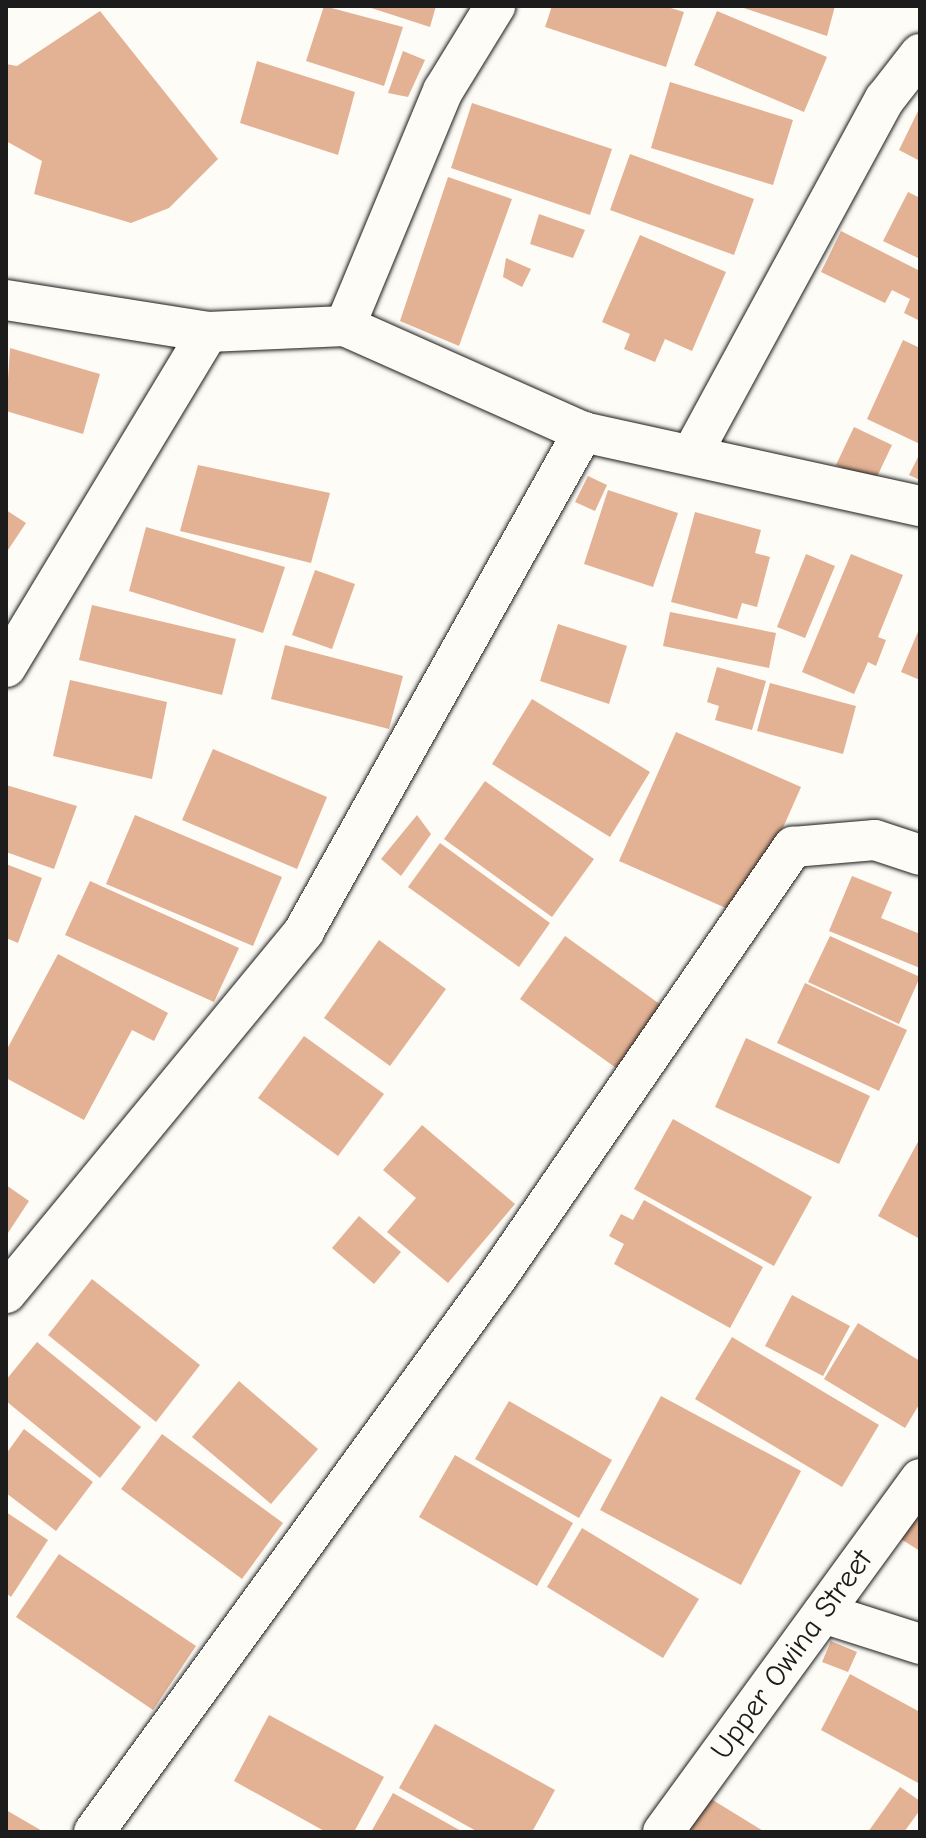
<!DOCTYPE html>
<style>
body{margin:0}
#map{position:relative;width:926px;height:1838px;overflow:hidden;background:#fdfcf7;font-family:"Comic Neue",sans-serif}
div>[style]{position:absolute}
.building>*{inset:0;background:#e3b294}
.roads{filter:drop-shadow(0 0 2px #1c1c1c) drop-shadow(0 0 2px #1c1c1c)}
.minor>*{height:40px;margin:-20px;padding:0 20px;transform-origin:20px;border-radius:20px;background:#fdfcf7}
span{translate:-50% -50%;white-space:nowrap;text-align:center;line-height:1.15;-webkit-text-stroke:6px #fdfcf7;paint-order:stroke}
.street-label{font-size:30px;color:#1c1c1c}
.frame{position:absolute;inset:0;border:8px solid #1c1c1c;pointer-events:none}
</style>
<div id="map">
<div class="building">
<div style="clip-path:polygon(324px 6px,403px 27px,384px 86px,306px 61px)"></div>
<div style="clip-path:polygon(365px 6px,436px 6px,430px 27px)"></div>
<div style="clip-path:polygon(552px 6px,664px 6px,684px 12px,666px 67px,545px 27px)"></div>
<div style="clip-path:polygon(738px 6px,835px 6px,827px 36px)"></div>
<div style="clip-path:polygon(100px 11px,218px 159px,169px 208px,131px 223px,34px 194px,42px 161px,6px 141px,6px 64px,17px 66px)"></div>
<div style="clip-path:polygon(717px 11px,827px 57px,804px 112px,694px 65px)"></div>
<div style="clip-path:polygon(403px 51px,425px 60px,408px 97px,388px 93px)"></div>
<div style="clip-path:polygon(257px 61px,355px 92px,338px 155px,240px 123px)"></div>
<div style="clip-path:polygon(670px 82px,793px 120px,773px 185px,651px 148px)"></div>
<div style="clip-path:polygon(472px 103px,612px 149px,590px 215px,451px 168px)"></div>
<div style="clip-path:polygon(920px 107px,920px 161px,899px 150px)"></div>
<div style="clip-path:polygon(630px 154px,754px 199px,734px 255px,610px 210px)"></div>
<div style="clip-path:polygon(448px 177px,512px 199px,459px 346px,400px 321px)"></div>
<div style="clip-path:polygon(908px 192px,920px 198px,920px 259px,883px 241px)"></div>
<div style="clip-path:polygon(539px 214px,585px 230px,573px 258px,530px 244px)"></div>
<div style="clip-path:polygon(841px 231px,920px 271px,920px 321px,904px 313px,910px 299px,892px 290px,885px 303px,821px 272px)"></div>
<div style="clip-path:polygon(640px 235px,726px 272px,692px 351px,665px 339px,655px 362px,624px 349px,630px 334px,602px 322px)"></div>
<div style="clip-path:polygon(506px 258px,531px 269px,522px 287px,503px 277px)"></div>
<div style="clip-path:polygon(903px 340px,920px 348px,920px 444px,867px 419px)"></div>
<div style="clip-path:polygon(10px 348px,100px 374px,83px 434px,6px 411px)"></div>
<div style="clip-path:polygon(854px 427px,892px 445px,874px 483px,836px 465px)"></div>
<div style="clip-path:polygon(920px 453px,920px 480px,909px 475px)"></div>
<div style="clip-path:polygon(198px 465px,330px 493px,311px 563px,180px 531px)"></div>
<div style="clip-path:polygon(588px 476px,607px 485px,595px 511px,575px 502px)"></div>
<div style="clip-path:polygon(608px 490px,678px 513px,653px 587px,584px 564px)"></div>
<div style="clip-path:polygon(6px 510px,26px 523px,6px 553px)"></div>
<div style="clip-path:polygon(695px 512px,761px 530px,755px 553px,770px 557px,757px 607px,742px 603px,737px 619px,671px 602px)"></div>
<div style="clip-path:polygon(146px 527px,285px 567px,263px 633px,129px 591px)"></div>
<div style="clip-path:polygon(806px 554px,835px 566px,805px 638px,777px 627px)"></div>
<div style="clip-path:polygon(851px 554px,903px 575px,878px 637px,886px 640px,876px 666px,868px 662px,854px 694px,802px 672px)"></div>
<div style="clip-path:polygon(315px 570px,355px 584px,332px 649px,292px 635px)"></div>
<div style="clip-path:polygon(92px 605px,236px 639px,222px 695px,79px 660px)"></div>
<div style="clip-path:polygon(670px 612px,776px 633px,769px 668px,663px 646px)"></div>
<div style="clip-path:polygon(558px 624px,627px 646px,609px 704px,540px 681px)"></div>
<div style="clip-path:polygon(920px 627px,920px 680px,901px 672px)"></div>
<div style="clip-path:polygon(285px 645px,403px 676px,389px 729px,271px 699px)"></div>
<div style="clip-path:polygon(717px 667px,766px 681px,752px 730px,715px 720px,719px 706px,707px 702px)"></div>
<div style="clip-path:polygon(70px 680px,167px 702px,152px 779px,53px 756px)"></div>
<div style="clip-path:polygon(770px 683px,856px 706px,843px 754px,757px 731px)"></div>
<div style="clip-path:polygon(532px 699px,650px 772px,610px 837px,492px 764px)"></div>
<div style="clip-path:polygon(676px 732px,801px 787px,744px 916px,619px 861px)"></div>
<div style="clip-path:polygon(213px 749px,327px 797px,297px 869px,182px 820px)"></div>
<div style="clip-path:polygon(485px 781px,594px 859px,552px 917px,444px 839px)"></div>
<div style="clip-path:polygon(6px 785px,77px 806px,54px 869px,6px 852px)"></div>
<div style="clip-path:polygon(135px 815px,282px 877px,253px 946px,106px 884px)"></div>
<div style="clip-path:polygon(417px 815px,431px 834px,401px 876px,381px 859px)"></div>
<div style="clip-path:polygon(440px 843px,550px 923px,519px 967px,408px 887px)"></div>
<div style="clip-path:polygon(6px 864px,42px 878px,18px 943px,6px 938px)"></div>
<div style="clip-path:polygon(852px 876px,892px 892px,881px 918px,920px 934px,920px 968px,829px 931px)"></div>
<div style="clip-path:polygon(90px 881px,239px 948px,214px 1002px,65px 935px)"></div>
<div style="clip-path:polygon(565px 936px,675px 1015px,630px 1078px,520px 999px)"></div>
<div style="clip-path:polygon(830px 936px,920px 977px,899px 1024px,808px 982px)"></div>
<div style="clip-path:polygon(379px 940px,446px 989px,390px 1066px,324px 1018px)"></div>
<div style="clip-path:polygon(58px 954px,168px 1013px,154px 1041px,132px 1030px,84px 1120px,6px 1078px,6px 1051px)"></div>
<div style="clip-path:polygon(805px 983px,907px 1030px,879px 1091px,777px 1043px)"></div>
<div style="clip-path:polygon(304px 1036px,384px 1094px,338px 1156px,258px 1098px)"></div>
<div style="clip-path:polygon(746px 1038px,870px 1096px,839px 1164px,715px 1107px)"></div>
<div style="clip-path:polygon(673px 1119px,812px 1197px,774px 1266px,634px 1189px)"></div>
<div style="clip-path:polygon(422px 1125px,515px 1204px,448px 1283px,387px 1232px,416px 1198px,383px 1170px)"></div>
<div style="clip-path:polygon(920px 1138px,920px 1239px,878px 1216px)"></div>
<div style="clip-path:polygon(6px 1185px,29px 1201px,6px 1236px)"></div>
<div style="clip-path:polygon(644px 1200px,763px 1267px,730px 1328px,614px 1264px,624px 1244px,609px 1236px,621px 1214px,633px 1220px)"></div>
<div style="clip-path:polygon(359px 1216px,401px 1252px,374px 1284px,332px 1248px)"></div>
<div style="clip-path:polygon(92px 1279px,200px 1365px,156px 1422px,48px 1335px)"></div>
<div style="clip-path:polygon(792px 1295px,850px 1326px,823px 1376px,765px 1346px)"></div>
<div style="clip-path:polygon(858px 1323px,920px 1361px,920px 1403px,905px 1428px,824px 1379px)"></div>
<div style="clip-path:polygon(732px 1337px,879px 1425px,842px 1487px,695px 1399px)"></div>
<div style="clip-path:polygon(37px 1342px,141px 1427px,100px 1478px,6px 1401px,6px 1380px)"></div>
<div style="clip-path:polygon(239px 1381px,318px 1449px,271px 1504px,192px 1437px)"></div>
<div style="clip-path:polygon(661px 1396px,801px 1471px,741px 1585px,600px 1510px)"></div>
<div style="clip-path:polygon(509px 1401px,612px 1460px,579px 1518px,475px 1459px)"></div>
<div style="clip-path:polygon(24px 1429px,93px 1482px,56px 1531px,6px 1493px,6px 1454px)"></div>
<div style="clip-path:polygon(162px 1434px,283px 1523px,242px 1579px,121px 1489px)"></div>
<div style="clip-path:polygon(455px 1455px,573px 1523px,537px 1586px,419px 1517px)"></div>
<div style="clip-path:polygon(912px 1511px,920px 1516px,920px 1551px,896px 1536px)"></div>
<div style="clip-path:polygon(6px 1512px,48px 1540px,11px 1597px,6px 1593px)"></div>
<div style="clip-path:polygon(582px 1528px,699px 1599px,663px 1658px,547px 1587px)"></div>
<div style="clip-path:polygon(59px 1554px,196px 1646px,153px 1710px,16px 1617px)"></div>
<div style="clip-path:polygon(831px 1641px,857px 1652px,848px 1672px,822px 1662px)"></div>
<div style="clip-path:polygon(850px 1674px,920px 1712px,920px 1784px,821px 1730px)"></div>
<div style="clip-path:polygon(269px 1715px,384px 1777px,354px 1832px,326px 1832px,234px 1781px)"></div>
<div style="clip-path:polygon(435px 1724px,555px 1790px,532px 1832px,478px 1832px,399px 1788px)"></div>
<div style="clip-path:polygon(900px 1787px,920px 1801px,920px 1810px,904px 1832px,868px 1832px)"></div>
<div style="clip-path:polygon(393px 1793px,463px 1832px,371px 1832px)"></div>
<div style="clip-path:polygon(703px 1794px,765px 1832px,689px 1832px,683px 1828px)"></div>
<div style="clip-path:polygon(6px 1810px,44px 1832px,6px 1832px)"></div>
</div>
<div class="roads">
<div class="minor">
<div style="left:6px;top:300px;width:205px;rotate:9deg"></div>
<div style="left:208px;top:332px;width:137px;rotate:-2.5deg"></div>
<div style="left:345px;top:326px;width:261px;rotate:24deg"></div>
<div style="left:583px;top:432px;width:345px;rotate:12.4deg"></div>
<div style="left:345px;top:326px;width:255px;rotate:-67.4deg"></div>
<div style="left:443px;top:91px;width:100px;rotate:-58.5deg"></div>
<div style="left:693px;top:452px;width:402px;rotate:-61.5deg"></div>
<div style="left:885px;top:99px;width:57px;rotate:-52.1deg"></div>
<div style="left:6px;top:667px;width:391px;rotate:-58.9deg"></div>
<div style="left:6px;top:1293px;width:469px;rotate:-50.5deg"></div>
<div style="left:304px;top:931px;width:572px;rotate:-60.79deg"></div>
<div style="left:823px;top:1613px;width:102px;rotate:17.7deg"></div>
<div style="left:94px;top:1832px;width:687px;rotate:-54deg"></div>
<div style="left:498px;top:1276px;width:521px;rotate:-55.49deg"></div>
<div style="left:793px;top:847px;width:82px;rotate:-4.9deg"></div>
<div style="left:875px;top:840px;width:47px;rotate:18.4deg"></div>
<div style="left:663px;top:1832px;width:437px;rotate:-53.9deg"></div>
</div>
</div>
<div class="street-label">
<span style="left:792px;top:1655px;rotate:-54deg">Upper Owina Street</span>
</div>
<div class="frame"></div>
</div>
